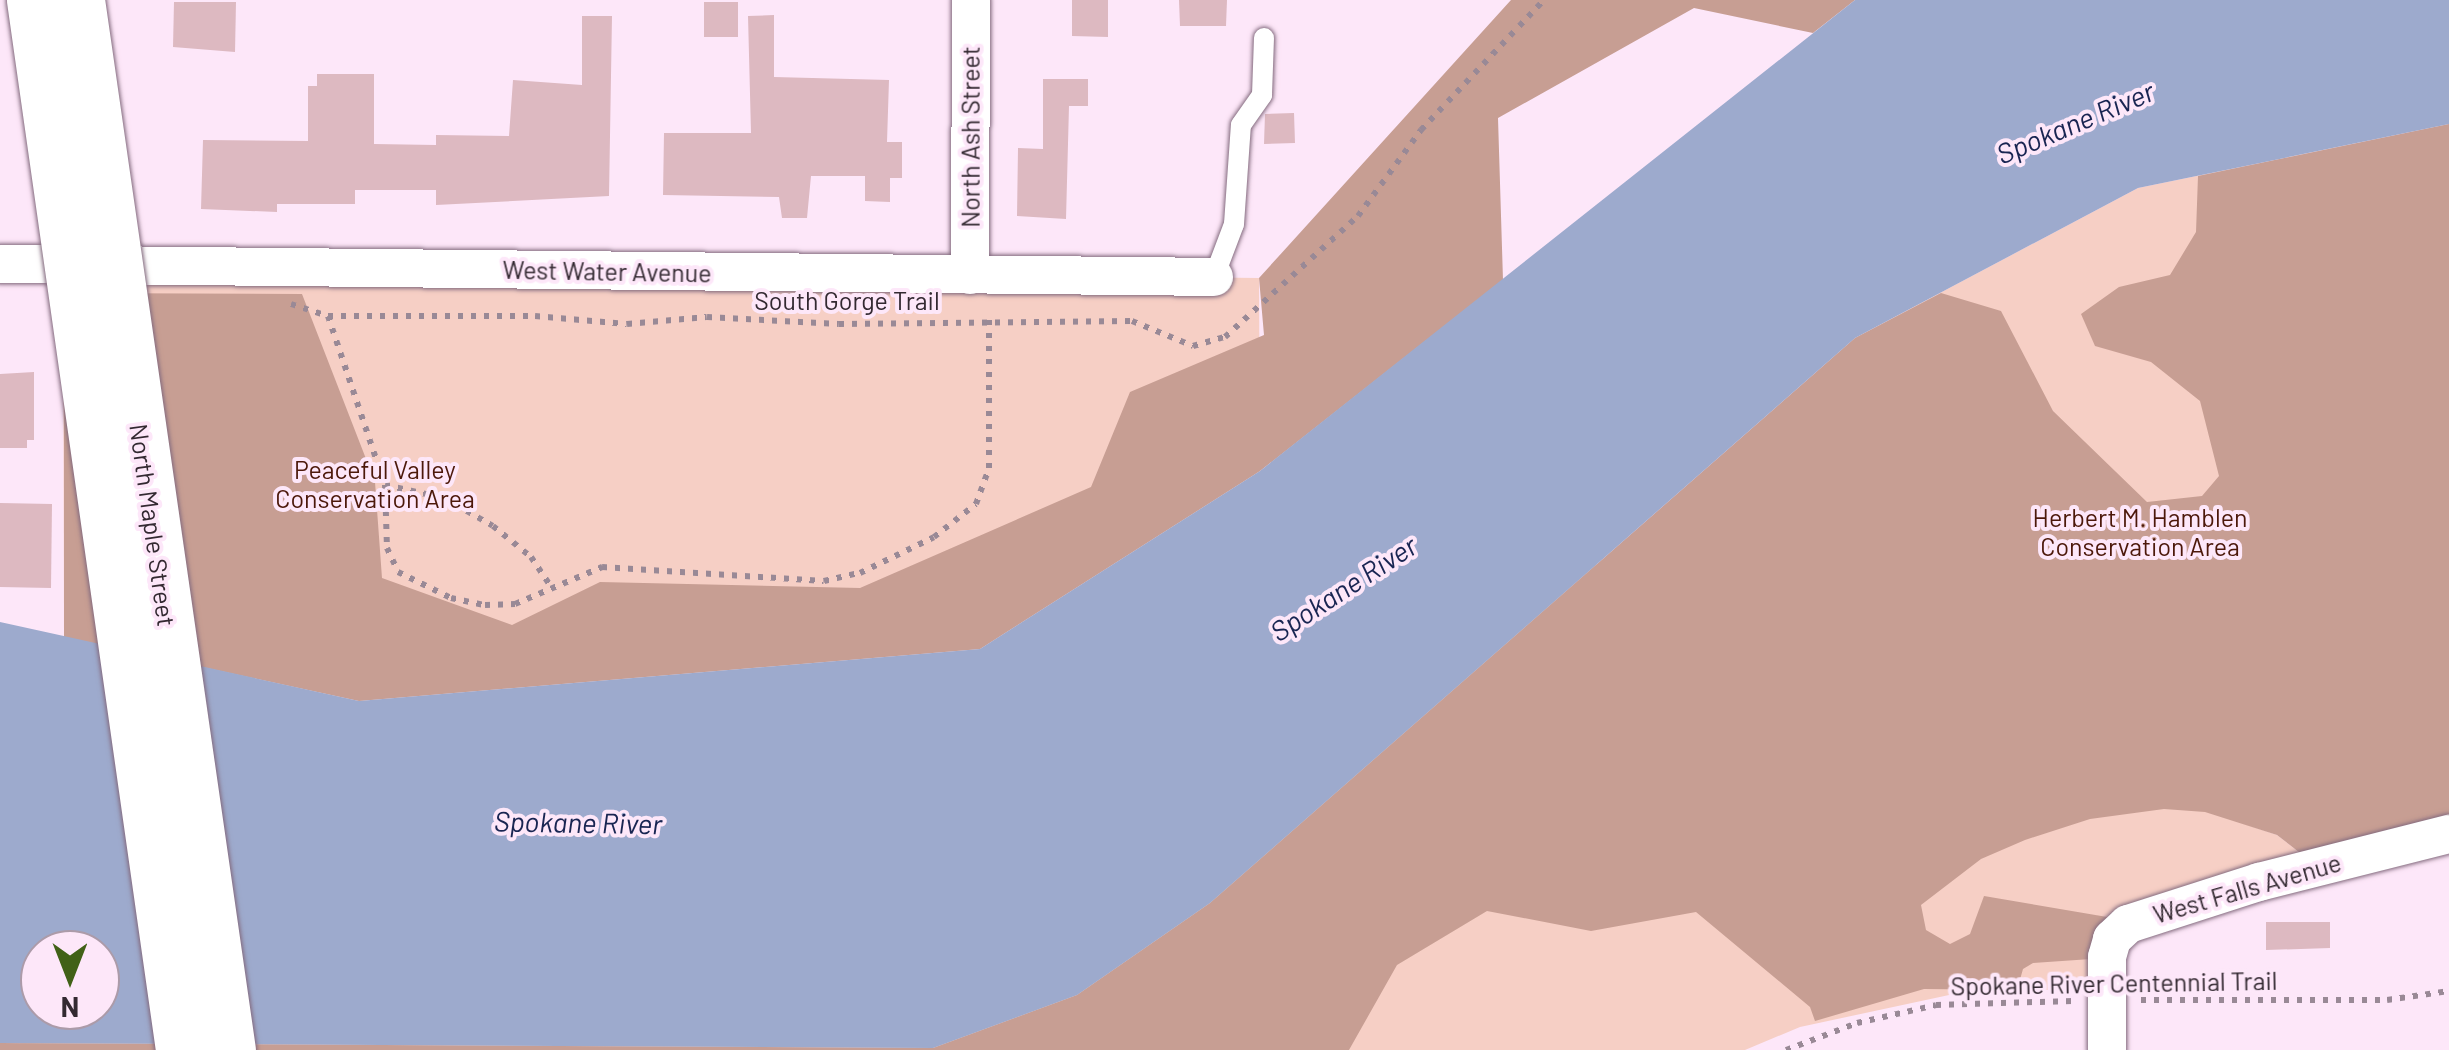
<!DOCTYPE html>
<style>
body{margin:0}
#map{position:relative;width:2449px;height:1050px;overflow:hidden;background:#fde7f9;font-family:Barlow,sans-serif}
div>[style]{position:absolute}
.green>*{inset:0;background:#f6cfc5}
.forest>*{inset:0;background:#c79e93}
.water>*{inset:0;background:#9daacd}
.building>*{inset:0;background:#ddb9c1}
.path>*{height:6px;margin-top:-3px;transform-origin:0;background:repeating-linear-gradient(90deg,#998996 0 5px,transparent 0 13px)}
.roads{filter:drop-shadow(0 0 2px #846b7f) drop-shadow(0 0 2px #846b7f)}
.lane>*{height:20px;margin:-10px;padding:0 10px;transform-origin:10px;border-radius:10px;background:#fff}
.street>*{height:38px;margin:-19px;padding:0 19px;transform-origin:19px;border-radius:19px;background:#fff}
.bridges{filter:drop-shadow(0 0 2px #846b7f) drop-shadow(0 0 2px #846b7f)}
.primary-bridge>*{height:55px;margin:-27.5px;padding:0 27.5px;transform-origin:27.5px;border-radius:27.5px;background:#fff}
span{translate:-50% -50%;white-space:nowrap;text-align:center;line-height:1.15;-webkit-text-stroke:8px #fde7f9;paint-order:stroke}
.street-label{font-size:25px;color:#332931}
.park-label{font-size:25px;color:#4c180a}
.water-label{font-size:28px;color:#192552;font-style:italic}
.north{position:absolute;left:20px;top:930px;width:100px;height:100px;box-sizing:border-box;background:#fde7f9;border:2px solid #ac9ba9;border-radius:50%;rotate:180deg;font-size:28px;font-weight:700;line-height:40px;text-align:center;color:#332931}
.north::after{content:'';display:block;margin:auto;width:35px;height:45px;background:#416117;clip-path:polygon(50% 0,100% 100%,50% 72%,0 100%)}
</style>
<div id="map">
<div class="green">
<div style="clip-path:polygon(2449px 124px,2239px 822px,2277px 835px,2309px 860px,2091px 959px,2092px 990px,2017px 990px,2019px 980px,1800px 1027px,1745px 1050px,0 1050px,1601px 563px,1855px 338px,2138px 188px)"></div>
<div style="clip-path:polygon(63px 265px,1259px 278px,1260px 471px,980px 649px,359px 701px,64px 637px)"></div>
</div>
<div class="forest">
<div style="clip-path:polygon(1511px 0,1855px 0,1813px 33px,1694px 8px,1498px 118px,1503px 280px,1260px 471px,980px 649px,359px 701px,64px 637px,64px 293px,302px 294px,375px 482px,382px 578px,512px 625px,600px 582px,860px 588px,1091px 487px,1130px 392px,1264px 335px,1259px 278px)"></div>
<div style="clip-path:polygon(2449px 124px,2449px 825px,2309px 860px,2277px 835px,2205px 812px,2164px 809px,2090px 819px,2025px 840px,1981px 859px,1921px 905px,1926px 930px,1950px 944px,1970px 934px,1984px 896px,2113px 918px,2091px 959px,2033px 963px,2023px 969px,2017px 990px,1924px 989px,1815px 1021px,1810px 1007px,1696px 912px,1591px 931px,1487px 911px,1397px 965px,1349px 1050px,0 1050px,0 1043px,933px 1048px,1077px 995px,1210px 903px,1855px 338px,1941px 293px,2001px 311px,2053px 411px,2147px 502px,2202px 496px,2219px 476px,2200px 401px,2151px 362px,2095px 346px,2081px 314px,2119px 287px,2170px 275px,2196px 232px,2198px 176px)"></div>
</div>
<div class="water">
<div style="clip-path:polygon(evenodd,1855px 0,2449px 0,2449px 124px,2138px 188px,1855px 338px,1210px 903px,1077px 995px,933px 1048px,0 1043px,0 622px,359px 701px,980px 649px,1260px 471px,1855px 0,40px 950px,100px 950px,100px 1010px,40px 1010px,40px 950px)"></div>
</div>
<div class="building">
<div style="clip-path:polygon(1072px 0,1108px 0,1108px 37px,1072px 36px)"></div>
<div style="clip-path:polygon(1179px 0,1227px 0,1226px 26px,1180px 26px)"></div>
<div style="clip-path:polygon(174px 2px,236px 2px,235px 52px,173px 47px)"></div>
<div style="clip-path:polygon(704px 2px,738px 2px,738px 37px,704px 37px)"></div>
<div style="clip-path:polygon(774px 15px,774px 77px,889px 80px,887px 142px,902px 142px,902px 178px,890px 178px,890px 202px,865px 201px,865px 176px,811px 176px,807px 218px,782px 218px,779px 197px,663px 195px,664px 133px,751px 133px,748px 16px)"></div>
<div style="clip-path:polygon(582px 16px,612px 16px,609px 196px,436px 205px,436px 190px,355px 190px,355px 204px,277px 204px,277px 212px,201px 209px,203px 140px,308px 141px,308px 86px,317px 86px,317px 74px,374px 74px,374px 144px,436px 145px,436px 135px,509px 136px,513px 80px,582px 85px)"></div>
<div style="clip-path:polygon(1043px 79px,1088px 79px,1088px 106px,1069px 106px,1066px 219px,1017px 216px,1018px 148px,1043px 149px)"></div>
<div style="clip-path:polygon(1294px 113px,1295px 143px,1264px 144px,1265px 114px)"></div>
<div style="clip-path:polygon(34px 372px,34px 440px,27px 440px,27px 448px,0 448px,0 374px)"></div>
<div style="clip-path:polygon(0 503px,52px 504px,51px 588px,0 587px)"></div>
<div style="clip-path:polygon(2266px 922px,2330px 922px,2330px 948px,2266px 950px)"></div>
</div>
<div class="path">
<div style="left:291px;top:304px;width:39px;rotate:18deg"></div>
<div style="left:328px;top:316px;width:207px"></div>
<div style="left:535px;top:316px;width:92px;rotate:5deg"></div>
<div style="left:627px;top:324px;width:80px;rotate:-5deg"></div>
<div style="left:707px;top:317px;width:132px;rotate:3deg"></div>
<div style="left:839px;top:324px;width:293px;rotate:-0.6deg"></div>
<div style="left:1132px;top:321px;width:66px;rotate:22.3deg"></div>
<div style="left:1193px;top:346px;width:33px;rotate:-16deg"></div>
<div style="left:1225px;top:337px;width:180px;rotate:-42.3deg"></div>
<div style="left:1358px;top:216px;width:107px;rotate:-53.8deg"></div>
<div style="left:1421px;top:130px;width:179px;rotate:-46.6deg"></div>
<div style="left:328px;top:316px;width:178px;rotate:71.4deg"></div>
<div style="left:385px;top:485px;width:63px;rotate:88.2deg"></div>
<div style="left:387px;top:548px;width:26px;rotate:65deg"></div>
<div style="left:398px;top:572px;width:59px;rotate:26.1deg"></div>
<div style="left:451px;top:598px;width:35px;rotate:12deg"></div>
<div style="left:485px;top:605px;width:30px;rotate:-2deg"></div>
<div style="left:515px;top:604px;width:95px;rotate:-23deg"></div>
<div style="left:602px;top:567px;width:222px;rotate:3.6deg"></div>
<div style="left:824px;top:581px;width:37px;rotate:-13deg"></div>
<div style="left:860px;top:573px;width:82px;rotate:-25.9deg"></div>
<div style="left:934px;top:537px;width:53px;rotate:-38.2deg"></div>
<div style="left:976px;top:504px;width:38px;rotate:-70deg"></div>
<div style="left:989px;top:468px;width:149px;rotate:-90deg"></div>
<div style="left:385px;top:485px;width:60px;rotate:12.4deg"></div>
<div style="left:444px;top:498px;width:56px;rotate:29.7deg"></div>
<div style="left:493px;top:526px;width:49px;rotate:39.2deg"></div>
<div style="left:531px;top:557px;width:36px;rotate:56deg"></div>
<div style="left:2141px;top:1000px;width:246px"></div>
<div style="left:2387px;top:1000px;width:63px;rotate:-8.3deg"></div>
<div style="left:1786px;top:1050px;width:76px;rotate:-20.8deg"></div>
<div style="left:1857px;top:1023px;width:81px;rotate:-12.8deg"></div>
<div style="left:1936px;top:1005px;width:137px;rotate:-1.7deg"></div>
</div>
<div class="roads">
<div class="lane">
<div style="left:1214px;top:277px;width:57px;rotate:-69.3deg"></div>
<div style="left:1234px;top:224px;width:99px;rotate:-86deg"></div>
<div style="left:1241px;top:125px;width:37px;rotate:-55deg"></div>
<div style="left:1262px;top:95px;width:57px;rotate:-88deg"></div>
</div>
<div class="street">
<div style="left:0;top:264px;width:1214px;rotate:0.61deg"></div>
<div style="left:970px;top:275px;width:275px;rotate:-89.8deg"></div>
<div style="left:2107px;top:1050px;width:93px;rotate:-90deg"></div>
<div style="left:2107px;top:957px;width:19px;rotate:-74deg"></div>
<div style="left:2112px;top:939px;width:22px;rotate:-43deg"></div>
<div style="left:2128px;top:924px;width:138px;rotate:-17.8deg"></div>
<div style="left:2259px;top:882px;width:196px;rotate:-14.2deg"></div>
</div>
</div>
<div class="bridges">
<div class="primary-bridge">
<div style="left:34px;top:0;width:1061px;rotate:81.92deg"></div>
<div style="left:77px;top:0;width:1061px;rotate:81.82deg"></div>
</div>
</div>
<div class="street-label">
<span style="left:970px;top:137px;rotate:-90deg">North Ash Street</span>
<span style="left:607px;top:271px;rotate:1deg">West Water Avenue</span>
<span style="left:847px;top:300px">South Gorge Trail</span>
<span style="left:153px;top:525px;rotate:82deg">North Maple Street</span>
<span style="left:2247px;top:888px;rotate:-16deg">West Falls Avenue</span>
<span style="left:2114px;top:983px;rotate:-1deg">Spokane River Centennial Trail</span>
</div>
<div class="park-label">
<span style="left:375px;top:484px">Peaceful Valley<br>Conservation Area</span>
<span style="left:2140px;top:532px">Herbert M. Hamblen<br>Conservation Area</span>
</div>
<div class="water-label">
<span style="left:2075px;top:122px;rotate:-23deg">Spokane River</span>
<span style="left:1343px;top:588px;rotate:-33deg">Spokane River</span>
<span style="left:578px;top:822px;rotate:1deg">Spokane River</span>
</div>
<div class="north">N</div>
</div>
